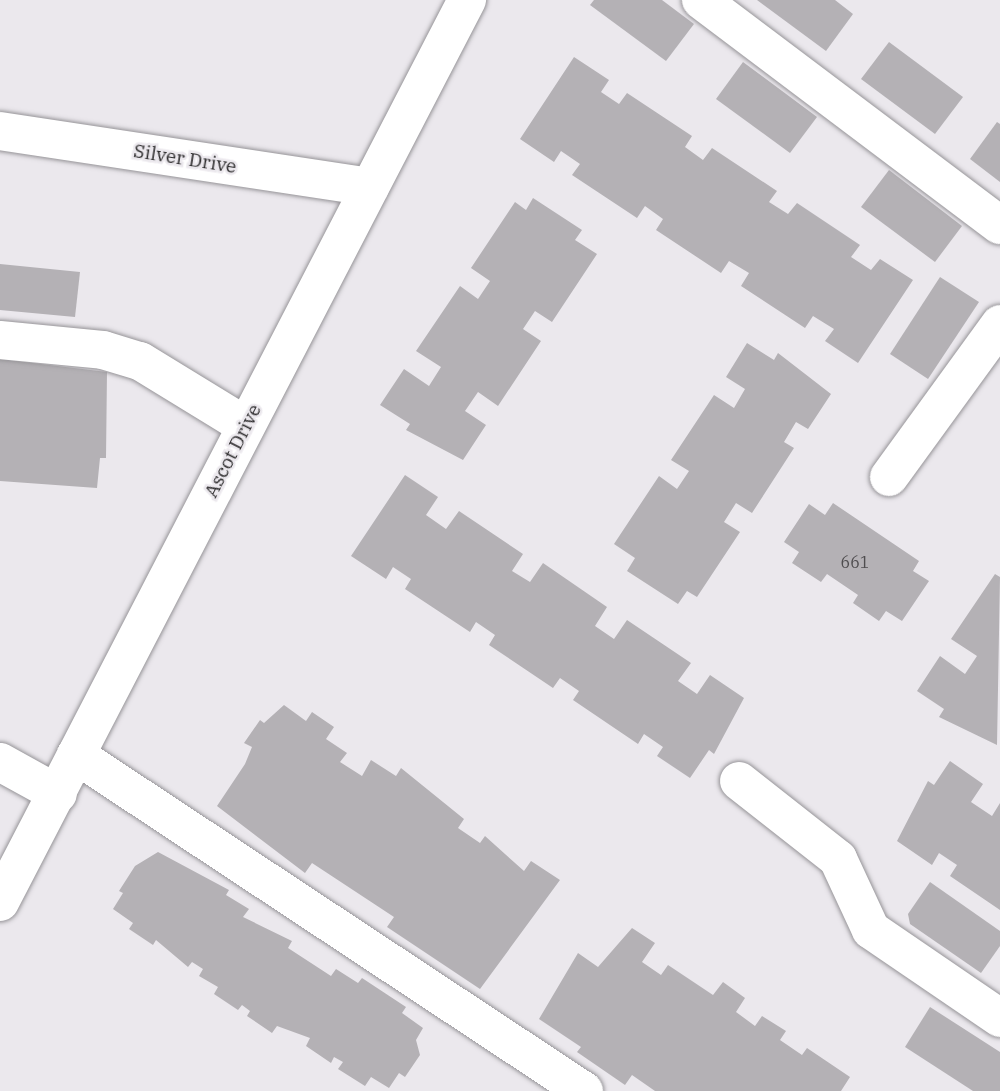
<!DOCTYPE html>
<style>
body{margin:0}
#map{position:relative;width:1000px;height:1091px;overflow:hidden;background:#ebe8ed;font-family:"IBM Plex Serif",serif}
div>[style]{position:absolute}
.building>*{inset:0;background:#b4b1b5}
.roads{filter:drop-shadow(0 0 2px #969498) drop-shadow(0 0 2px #969498)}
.minor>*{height:38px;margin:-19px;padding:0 19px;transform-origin:19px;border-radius:19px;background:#fff}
span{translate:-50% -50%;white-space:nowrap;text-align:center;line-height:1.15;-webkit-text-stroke:5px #ebe8ed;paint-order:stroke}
.number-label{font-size:16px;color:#4f4d4f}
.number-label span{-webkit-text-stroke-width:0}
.street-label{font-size:19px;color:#2d2c2d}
</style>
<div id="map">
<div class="building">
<div style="clip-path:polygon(594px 0,662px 0,694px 24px,666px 61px,590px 5px)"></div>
<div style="clip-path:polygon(757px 0,835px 0,853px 14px,826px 51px)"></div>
<div style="clip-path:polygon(889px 42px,963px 97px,935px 134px,861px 79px)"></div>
<div style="clip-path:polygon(574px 57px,609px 80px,601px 92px,619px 104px,627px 93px,692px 136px,685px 147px,703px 160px,712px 148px,777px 191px,769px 202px,788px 214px,797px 203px,860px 245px,851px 257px,871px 270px,880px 259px,913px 280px,858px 363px,825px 341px,834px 329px,813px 316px,805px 328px,741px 286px,749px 273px,729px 261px,721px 273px,656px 230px,663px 219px,645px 206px,637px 218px,572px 175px,580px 164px,561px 151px,554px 162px,520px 139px)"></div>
<div style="clip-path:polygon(743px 62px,817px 117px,790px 153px,716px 99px)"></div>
<div style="clip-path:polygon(997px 122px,1000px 124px,1000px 182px,970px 159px)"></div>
<div style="clip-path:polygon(889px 170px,962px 226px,935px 262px,861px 207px)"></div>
<div style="clip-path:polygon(533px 198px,582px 230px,575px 240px,597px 254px,552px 322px,535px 311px,523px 329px,541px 341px,498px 406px,478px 392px,465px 411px,486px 425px,463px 460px,406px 430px,410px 424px,380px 405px,404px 369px,429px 386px,441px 367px,416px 351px,460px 286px,478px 299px,490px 281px,471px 268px,515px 202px,526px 210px)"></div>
<div style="clip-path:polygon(0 264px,80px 272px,75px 317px,0 310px)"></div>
<div style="clip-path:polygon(940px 277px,979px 302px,928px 379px,890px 354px)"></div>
<div style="clip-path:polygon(747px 343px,774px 360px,778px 353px,831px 394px,808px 429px,796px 422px,784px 442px,794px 448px,752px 513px,736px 503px,724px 522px,740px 532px,697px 597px,687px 591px,678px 604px,627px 571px,635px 558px,614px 544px,659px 476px,677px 489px,689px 471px,671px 460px,714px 395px,734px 408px,745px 389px,726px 377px)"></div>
<div style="clip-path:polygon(0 359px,107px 372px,106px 458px,100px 458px,97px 488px,0 481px)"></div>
<div style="clip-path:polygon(405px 475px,438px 497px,426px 515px,446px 529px,459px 511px,523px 554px,512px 571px,530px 582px,543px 563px,607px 607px,595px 626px,614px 639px,627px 620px,691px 663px,678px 681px,697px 694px,710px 675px,744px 698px,714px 754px,709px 750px,690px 778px,657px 756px,663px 747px,644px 734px,638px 744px,573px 700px,579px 691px,560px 678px,553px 688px,489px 645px,495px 635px,476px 622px,470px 632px,405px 589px,411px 579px,393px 567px,386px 579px,351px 556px)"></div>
<div style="clip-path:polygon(833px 503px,919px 561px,913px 571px,929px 581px,902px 621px,886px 611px,879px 621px,853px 603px,858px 595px,827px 574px,821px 582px,792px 563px,799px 552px,784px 542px,809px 504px,825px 515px)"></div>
<div style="clip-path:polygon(995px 574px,1000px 577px,997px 745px,939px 717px,944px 709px,917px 691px,940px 656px,965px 674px,977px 656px,951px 639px)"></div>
<div style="clip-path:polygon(284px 705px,306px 721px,312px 712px,334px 727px,326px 739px,347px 753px,340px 762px,362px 776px,371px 760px,396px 776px,401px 768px,464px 819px,458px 828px,480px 843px,485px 836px,524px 871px,531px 861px,560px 880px,480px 989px,387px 927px,394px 917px,312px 863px,305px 873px,217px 806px,245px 764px,252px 747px,244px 743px,260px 720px,264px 723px)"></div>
<div style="clip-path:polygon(950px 761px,983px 784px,971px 802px,992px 816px,1000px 803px,1000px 910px,950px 876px,957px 865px,939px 853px,932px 865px,897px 841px,928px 781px,934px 785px)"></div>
<div style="clip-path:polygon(158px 852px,229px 890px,226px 895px,249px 909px,243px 917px,292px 941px,288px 948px,331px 976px,336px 969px,358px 983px,362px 978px,406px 1007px,402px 1013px,423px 1028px,416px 1040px,420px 1055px,405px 1077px,399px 1073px,389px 1088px,371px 1077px,365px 1086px,338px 1069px,343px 1062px,334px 1057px,331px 1063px,306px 1046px,310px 1038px,277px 1026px,272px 1033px,247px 1016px,250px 1011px,242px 1005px,238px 1010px,214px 994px,218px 987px,199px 976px,203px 969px,192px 962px,188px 967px,156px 940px,153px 945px,129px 929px,133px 923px,113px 909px,123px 893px,119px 891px,135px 866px)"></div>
<div style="clip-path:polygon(930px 882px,1000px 931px,1000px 946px,981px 973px,910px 924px,908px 914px)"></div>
<div style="clip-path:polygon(632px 928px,655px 943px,642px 962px,661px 975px,668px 965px,713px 995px,723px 982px,745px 998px,736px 1012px,755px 1026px,762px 1016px,786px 1031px,780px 1040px,802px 1055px,807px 1048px,850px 1077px,841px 1091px,655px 1091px,632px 1075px,625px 1085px,577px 1052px,581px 1047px,539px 1019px,578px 953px,598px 967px)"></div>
<div style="clip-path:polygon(930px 1007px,1000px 1052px,1000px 1091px,973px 1091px,905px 1047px)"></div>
</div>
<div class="roads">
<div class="minor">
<div style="left:701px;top:0;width:374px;rotate:37deg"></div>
<div style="left:0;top:131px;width:374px;rotate:8.6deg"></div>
<div style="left:0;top:340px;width:103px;rotate:5.5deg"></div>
<div style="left:103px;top:350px;width:39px;rotate:17deg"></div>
<div style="left:140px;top:361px;width:124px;rotate:31.5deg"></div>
<div style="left:889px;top:477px;width:189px;rotate:-54deg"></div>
<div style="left:76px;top:755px;width:609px;rotate:33.48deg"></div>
<div style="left:0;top:762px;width:66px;rotate:28.9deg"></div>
<div style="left:739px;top:781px;width:126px;rotate:38.2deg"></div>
<div style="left:838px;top:859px;width:78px;rotate:65.1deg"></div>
<div style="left:871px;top:930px;width:156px;rotate:34.3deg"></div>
<div style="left:0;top:902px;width:1016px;rotate:-62.63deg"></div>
</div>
</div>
<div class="number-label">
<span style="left:855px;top:562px">661</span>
</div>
<div class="street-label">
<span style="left:185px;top:159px;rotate:9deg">Silver Drive</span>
<span style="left:233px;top:451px;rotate:-63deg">Ascot Drive</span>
</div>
</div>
